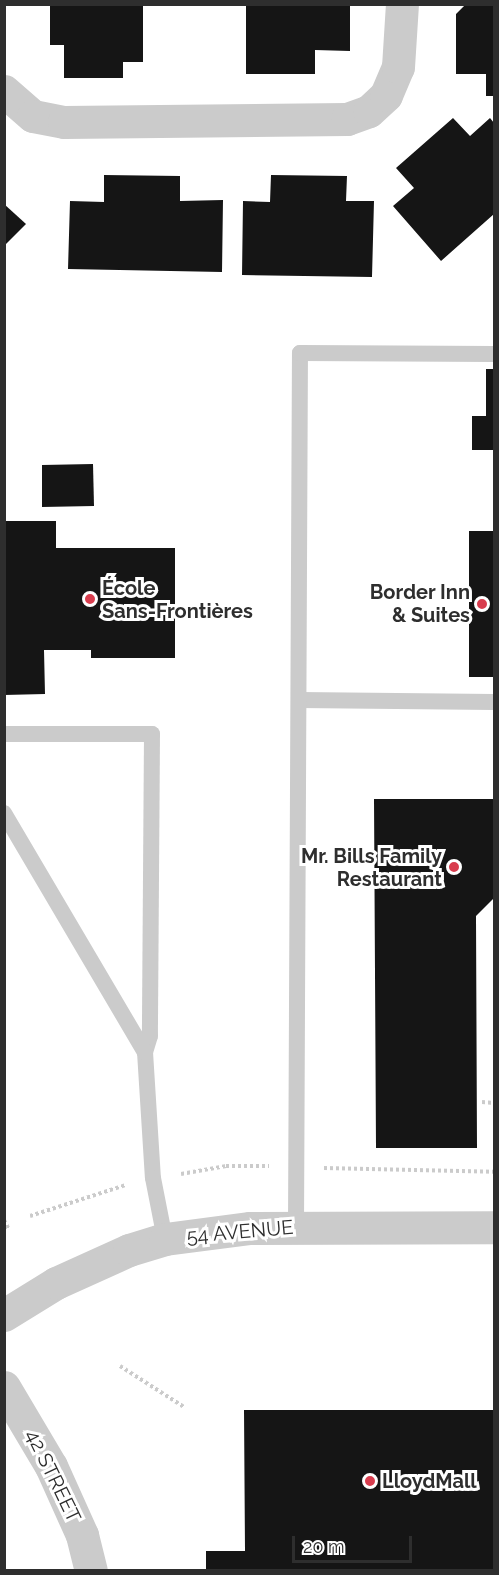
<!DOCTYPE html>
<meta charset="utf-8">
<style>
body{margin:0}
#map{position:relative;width:499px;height:1575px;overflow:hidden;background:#fff;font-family:Raleway,sans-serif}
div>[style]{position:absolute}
.building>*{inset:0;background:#151515}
.path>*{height:4px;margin-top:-2px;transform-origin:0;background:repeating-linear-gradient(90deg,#cbcbcb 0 3px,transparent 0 6px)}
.service>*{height:16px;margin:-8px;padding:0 8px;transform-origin:8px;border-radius:8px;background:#cbcbcb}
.minor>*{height:33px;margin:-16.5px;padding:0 16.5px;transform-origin:16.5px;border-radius:16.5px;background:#cbcbcb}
.tertiary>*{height:33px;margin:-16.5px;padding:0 16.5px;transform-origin:16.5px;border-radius:16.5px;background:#cbcbcb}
.dots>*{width:16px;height:16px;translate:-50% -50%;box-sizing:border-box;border:3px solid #fff;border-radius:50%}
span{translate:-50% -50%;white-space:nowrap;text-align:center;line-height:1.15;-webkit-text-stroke:6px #fff;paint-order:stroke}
.poi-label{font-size:20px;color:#2e2e2e;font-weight:700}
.left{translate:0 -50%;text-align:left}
.right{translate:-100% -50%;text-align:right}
.street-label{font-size:20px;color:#2e2e2e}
.frame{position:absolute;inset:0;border:6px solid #2e2e2e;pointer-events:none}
.scale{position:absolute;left:292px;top:1536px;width:120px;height:27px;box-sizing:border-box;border:3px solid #2e2e2e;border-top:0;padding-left:8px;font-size:18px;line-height:21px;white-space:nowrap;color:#2e2e2e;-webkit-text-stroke:4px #fff;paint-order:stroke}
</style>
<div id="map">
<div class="building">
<div style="clip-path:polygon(50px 4px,143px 4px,143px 62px,123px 62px,123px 78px,64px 78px,64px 45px,50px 45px)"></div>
<div style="clip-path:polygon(246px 4px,350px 4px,350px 51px,315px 50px,315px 74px,246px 74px)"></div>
<div style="clip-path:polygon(466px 4px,494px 4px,494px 96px,486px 96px,486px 74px,456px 74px,456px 14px)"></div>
<div style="clip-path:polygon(453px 118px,470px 136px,490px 118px,494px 123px,494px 214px,441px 261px,393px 206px,414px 188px,396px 168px)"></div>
<div style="clip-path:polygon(104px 175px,180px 176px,180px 201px,223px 200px,222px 272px,68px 269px,70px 201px,104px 202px)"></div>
<div style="clip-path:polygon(271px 175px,347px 176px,346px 201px,374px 201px,372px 277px,242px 275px,243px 201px,270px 202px)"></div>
<div style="clip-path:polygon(4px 204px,26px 224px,4px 246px)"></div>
<div style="clip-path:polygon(486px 369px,494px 369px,494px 450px,472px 450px,472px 416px,486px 416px)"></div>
<div style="clip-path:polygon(93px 464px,94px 506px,42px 507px,42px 465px)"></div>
<div style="clip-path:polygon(4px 521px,56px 521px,56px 548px,175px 548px,175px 658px,91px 658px,91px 650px,44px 650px,45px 694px,4px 695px)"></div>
<div style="clip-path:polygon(469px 531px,494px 531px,494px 677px,469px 677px)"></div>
<div style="clip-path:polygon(374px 799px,494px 799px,494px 898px,476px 916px,477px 1148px,376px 1148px)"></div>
<div style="clip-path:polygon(244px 1410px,494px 1410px,494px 1570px,206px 1570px,206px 1551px,245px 1551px)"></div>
</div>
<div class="path">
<div style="left:482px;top:1102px;width:12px;rotate:5deg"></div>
<div style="left:324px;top:1168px;width:170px;rotate:1.3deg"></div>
<div style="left:181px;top:1174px;width:46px;rotate:-10.1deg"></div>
<div style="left:226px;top:1166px;width:43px"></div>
<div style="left:30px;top:1216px;width:101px;rotate:-17.9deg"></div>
<div style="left:4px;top:1220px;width:11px;rotate:63deg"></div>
<div style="left:120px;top:1366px;width:76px;rotate:32.6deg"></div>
</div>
<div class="service">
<div style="left:299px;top:700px;width:195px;rotate:0.6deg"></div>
<div style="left:4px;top:734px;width:148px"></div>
<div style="left:152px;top:734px;width:302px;rotate:90.4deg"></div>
<div style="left:150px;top:1036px;width:17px;rotate:107deg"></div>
<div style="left:145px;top:1052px;width:126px;rotate:86.4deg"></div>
<div style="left:153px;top:1178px;width:62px;rotate:78.9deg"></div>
<div style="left:4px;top:813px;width:277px;rotate:59.5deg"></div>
<div style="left:296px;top:1227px;width:874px;rotate:-89.74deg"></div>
<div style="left:300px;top:353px;width:194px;rotate:0.3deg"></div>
</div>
<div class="minor">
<div style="left:4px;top:91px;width:38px;rotate:41deg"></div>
<div style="left:33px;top:116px;width:32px;rotate:11deg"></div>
<div style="left:64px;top:122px;width:283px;rotate:-0.6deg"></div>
<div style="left:347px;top:119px;width:23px;rotate:-20deg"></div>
<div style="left:369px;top:111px;width:23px;rotate:-43deg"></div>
<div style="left:386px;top:95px;width:30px;rotate:-67deg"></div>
<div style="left:398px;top:67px;width:63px;rotate:-86.4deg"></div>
<div style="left:4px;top:1387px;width:92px;rotate:59.3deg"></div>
<div style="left:51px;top:1466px;width:76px;rotate:65.8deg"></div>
<div style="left:82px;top:1535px;width:36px;rotate:76deg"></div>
</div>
<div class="tertiary">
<div style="left:4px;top:1315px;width:61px;rotate:-31.6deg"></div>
<div style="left:56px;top:1283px;width:80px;rotate:-24.3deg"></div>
<div style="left:129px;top:1250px;width:38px;rotate:-17deg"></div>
<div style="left:165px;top:1239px;width:86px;rotate:-7.4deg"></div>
<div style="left:250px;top:1228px;width:244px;rotate:-0.2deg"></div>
</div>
<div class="dots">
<div style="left:90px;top:599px;background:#d83d4e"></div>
<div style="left:482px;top:604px;background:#d83d4e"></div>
<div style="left:454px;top:867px;background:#d83d4e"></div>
<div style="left:370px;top:1481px;background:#d83d4e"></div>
</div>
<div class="poi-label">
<span class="left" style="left:102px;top:600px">École<br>Sans-Frontières</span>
<span class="right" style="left:470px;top:604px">Border Inn<br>&amp; Suites</span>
<span class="right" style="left:442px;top:868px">Mr. Bills Family<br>Restaurant</span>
<span class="left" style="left:382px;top:1481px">LloydMall</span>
</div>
<div class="street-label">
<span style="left:240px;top:1232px;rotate:-5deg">54 AVENUE</span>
<span style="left:53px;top:1476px;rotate:64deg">42 STREET</span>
</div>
<div class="frame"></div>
<div class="scale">20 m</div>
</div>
